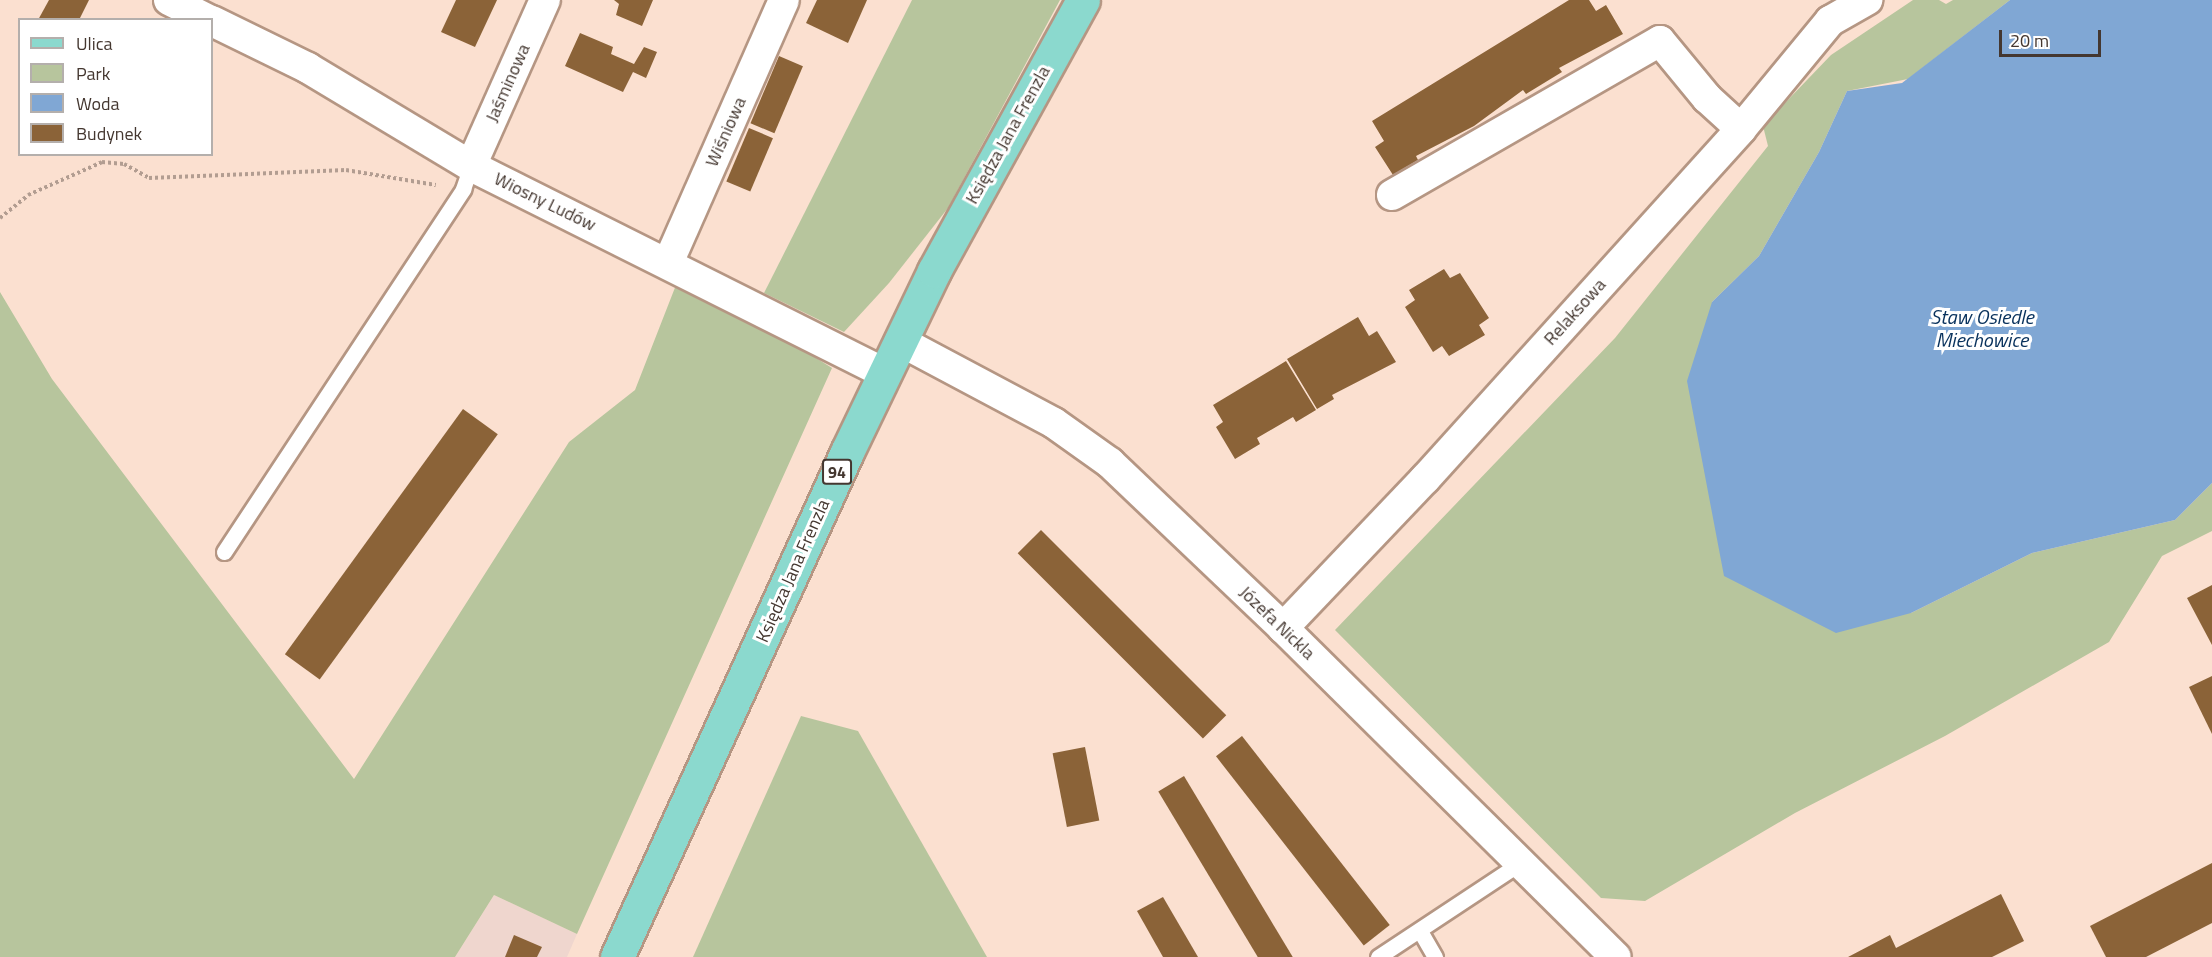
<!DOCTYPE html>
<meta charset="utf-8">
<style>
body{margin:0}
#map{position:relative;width:2212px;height:957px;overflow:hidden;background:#fbe0d0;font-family:"Titillium Web",sans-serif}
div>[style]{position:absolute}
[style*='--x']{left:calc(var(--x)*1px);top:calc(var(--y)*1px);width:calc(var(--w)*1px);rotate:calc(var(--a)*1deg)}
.industrial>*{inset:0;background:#efd6ce}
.green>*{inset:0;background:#b7c59d}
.water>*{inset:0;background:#80a7d4}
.building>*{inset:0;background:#8b6338;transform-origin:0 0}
.path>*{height:4px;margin-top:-2px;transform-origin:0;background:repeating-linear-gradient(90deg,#b29d91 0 3px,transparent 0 6px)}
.roads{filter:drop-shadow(2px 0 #b59683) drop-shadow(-2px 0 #b59683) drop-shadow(0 2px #b59683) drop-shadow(0 -2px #b59683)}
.service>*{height:15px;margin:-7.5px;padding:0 7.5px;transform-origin:7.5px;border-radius:7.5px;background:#fff}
.minor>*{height:30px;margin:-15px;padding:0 15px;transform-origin:15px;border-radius:15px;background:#fff}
.primary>*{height:33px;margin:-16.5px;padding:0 16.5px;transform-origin:16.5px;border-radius:16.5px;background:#8bd9ce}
span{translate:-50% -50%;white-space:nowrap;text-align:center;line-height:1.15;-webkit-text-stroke:6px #fff;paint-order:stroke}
.shield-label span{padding:2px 4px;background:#fff;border:2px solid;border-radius:4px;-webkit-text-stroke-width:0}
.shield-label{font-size:16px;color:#443730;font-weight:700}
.street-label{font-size:18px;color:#443730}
.water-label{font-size:20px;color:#08315c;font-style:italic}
.legend{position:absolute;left:18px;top:18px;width:195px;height:138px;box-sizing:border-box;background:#fff;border:2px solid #b4afac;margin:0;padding:8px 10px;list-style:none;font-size:18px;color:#443730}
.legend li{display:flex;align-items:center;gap:12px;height:30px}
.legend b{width:30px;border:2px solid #b4afac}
.scale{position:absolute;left:1999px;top:30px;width:102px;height:27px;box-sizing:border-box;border:3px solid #443730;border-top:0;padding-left:8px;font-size:18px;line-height:21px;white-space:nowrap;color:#443730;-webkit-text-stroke:4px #fff;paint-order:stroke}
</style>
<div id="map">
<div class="industrial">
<div style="clip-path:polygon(494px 895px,577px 934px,567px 957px,455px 957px)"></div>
</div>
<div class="green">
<div style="clip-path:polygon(912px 0,1060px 0,948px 208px,889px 283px,844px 332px,764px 293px)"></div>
<div style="clip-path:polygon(1913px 0,1939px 0,1946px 4px,1953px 0,2010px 0,1908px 79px,1847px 91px,1819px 152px,1759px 256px,1712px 302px,1911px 613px,2032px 553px,2175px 520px,2212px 483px,2212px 531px,2162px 556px,2109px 642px,1945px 736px,1795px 813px,1645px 901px,1601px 898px,1335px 630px,1615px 338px,1768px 146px,1763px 126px,1831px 55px)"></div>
<div style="clip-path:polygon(676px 285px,789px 341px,832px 368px,577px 934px,494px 895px,455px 957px,0 957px,0 292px,52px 379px,354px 779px,569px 442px,635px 390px)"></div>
<div style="clip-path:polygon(801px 716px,858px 731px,987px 957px,693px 957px)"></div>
</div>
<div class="water">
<div style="clip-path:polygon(2010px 0,2212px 0,2212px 483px,2175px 520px,2032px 553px,1911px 613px,1836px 633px,1724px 576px,1687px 381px,1712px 302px,1759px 256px,1819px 152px,1847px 91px,1902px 83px)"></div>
</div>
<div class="building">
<div style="clip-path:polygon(49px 0,89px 0,79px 20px,38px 20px)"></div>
<div style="clip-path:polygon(456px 0,497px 0,475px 47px,441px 32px)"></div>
<div style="clip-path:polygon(614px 0,653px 0,642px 26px,616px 15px,619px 4px)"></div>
<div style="clip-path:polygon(817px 0,867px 0,848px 43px,806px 23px)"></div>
<div style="clip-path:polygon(1569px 0,1589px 0,1596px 11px,1606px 5px,1623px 34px,1559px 68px,1562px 72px,1526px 94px,1523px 90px,1474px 126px,1416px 156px,1418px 160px,1393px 175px,1375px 147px,1384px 141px,1372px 121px)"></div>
<div style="clip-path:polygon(580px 33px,613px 47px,611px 54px,634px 64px,644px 47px,657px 52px,646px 78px,633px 72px,623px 92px,565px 66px)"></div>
<div style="left:779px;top:56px;width:26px;height:73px;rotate:23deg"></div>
<div style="left:749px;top:128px;width:26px;height:58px;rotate:23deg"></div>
<div style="clip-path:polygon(1444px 269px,1450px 278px,1460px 273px,1489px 318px,1479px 325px,1485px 335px,1449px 356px,1442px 346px,1433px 352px,1405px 307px,1415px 300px,1409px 290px)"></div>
<div style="clip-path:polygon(1358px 317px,1369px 336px,1377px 331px,1396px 362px,1332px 395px,1334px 399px,1317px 409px,1287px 359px)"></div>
<div style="clip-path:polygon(1286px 361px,1316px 410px,1296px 422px,1293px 417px,1257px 438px,1260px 444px,1235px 459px,1216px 427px,1223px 422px,1213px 405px)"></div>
<div style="left:463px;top:409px;width:43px;height:303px;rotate:36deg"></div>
<div style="left:1041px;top:530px;width:262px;height:33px;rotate:45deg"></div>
<div style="clip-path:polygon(2212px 585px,2212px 645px,2187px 598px)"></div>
<div style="clip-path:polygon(2212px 676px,2212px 734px,2189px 687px)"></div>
<div style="left:1242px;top:736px;width:240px;height:33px;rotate:52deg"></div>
<div style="left:1085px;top:747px;width:75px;height:33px;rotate:79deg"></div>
<div style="left:1184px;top:776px;width:212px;height:30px;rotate:59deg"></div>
<div style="clip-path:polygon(2212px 863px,2212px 923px,2146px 957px,2106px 957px,2090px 926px)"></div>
<div style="clip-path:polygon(2001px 894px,2024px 941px,1992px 957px,1848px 957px,1890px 935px,1896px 948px)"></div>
<div style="clip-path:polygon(1163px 897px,1198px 957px,1163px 957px,1137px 911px)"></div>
<div style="clip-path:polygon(514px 935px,542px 947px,537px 957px,505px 957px)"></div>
</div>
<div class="path">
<div style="--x:0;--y:218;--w:36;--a:-39"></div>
<div style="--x:28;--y:195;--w:81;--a:-24"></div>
<div style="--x:102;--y:162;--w:22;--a:5"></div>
<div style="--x:124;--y:164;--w:29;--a:29"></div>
<div style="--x:149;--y:178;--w:197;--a:-2.3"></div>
<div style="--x:346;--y:170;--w:91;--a:9.5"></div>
</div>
<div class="roads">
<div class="service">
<div style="--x:224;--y:552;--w:435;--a:-56.6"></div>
<div style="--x:463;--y:189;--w:24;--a:-71"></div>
<div style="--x:1420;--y:931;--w:30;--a:60"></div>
<div style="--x:1378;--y:957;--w:170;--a:-33.5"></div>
</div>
<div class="minor">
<div style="--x:169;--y:0;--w:45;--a:26.6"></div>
<div style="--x:212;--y:21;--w:107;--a:26.1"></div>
<div style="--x:308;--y:68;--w:190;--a:31"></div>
<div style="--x:471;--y:166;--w:462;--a:26.6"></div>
<div style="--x:471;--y:166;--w:182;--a:-66"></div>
<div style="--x:1392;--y:195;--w:309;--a:-29.9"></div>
<div style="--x:1660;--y:41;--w:74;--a:50.5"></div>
<div style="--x:1707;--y:98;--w:46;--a:42.4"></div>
<div style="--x:668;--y:263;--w:287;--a:-66.2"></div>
<div style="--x:900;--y:341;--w:174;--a:28"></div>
<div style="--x:1054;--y:423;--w:69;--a:35.5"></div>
<div style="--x:1110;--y:463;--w:239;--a:43.6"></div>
<div style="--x:1283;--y:628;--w:468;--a:44.7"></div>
<div style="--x:1283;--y:628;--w:206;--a:-46.4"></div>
<div style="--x:1425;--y:479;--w:472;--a:-47.9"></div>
<div style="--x:1741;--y:129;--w:140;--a:-50.5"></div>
<div style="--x:1830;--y:21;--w:43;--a:-29.6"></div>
</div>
<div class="primary">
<div style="--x:617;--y:957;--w:555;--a:-65.51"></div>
<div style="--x:847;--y:452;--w:201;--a:-64.3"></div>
<div style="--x:934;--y:271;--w:309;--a:-61.2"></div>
</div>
</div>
<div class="shield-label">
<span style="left:837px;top:472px">94</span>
</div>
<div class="street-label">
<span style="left:508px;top:83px;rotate:-66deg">Jaśminowa</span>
<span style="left:726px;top:132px;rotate:-66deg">Wiśniowa</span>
<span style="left:1008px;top:135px;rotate:-61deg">Księdza Jana Frenzla</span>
<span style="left:545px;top:202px;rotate:26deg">Wiosny Ludów</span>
<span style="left:1575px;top:312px;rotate:-48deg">Relaksowa</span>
<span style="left:793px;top:571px;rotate:-66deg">Księdza Jana Frenzla</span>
<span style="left:1277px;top:623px;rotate:44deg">Józefa Nickla</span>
</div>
<div class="water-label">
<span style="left:1982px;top:328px">Staw Osiedle<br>Miechowice</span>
</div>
<ul class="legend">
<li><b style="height:8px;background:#8bd9ce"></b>Ulica</li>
<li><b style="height:16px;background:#b7c59d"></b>Park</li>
<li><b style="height:16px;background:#80a7d4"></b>Woda</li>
<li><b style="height:16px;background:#8b6338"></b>Budynek</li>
</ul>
<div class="scale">20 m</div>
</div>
